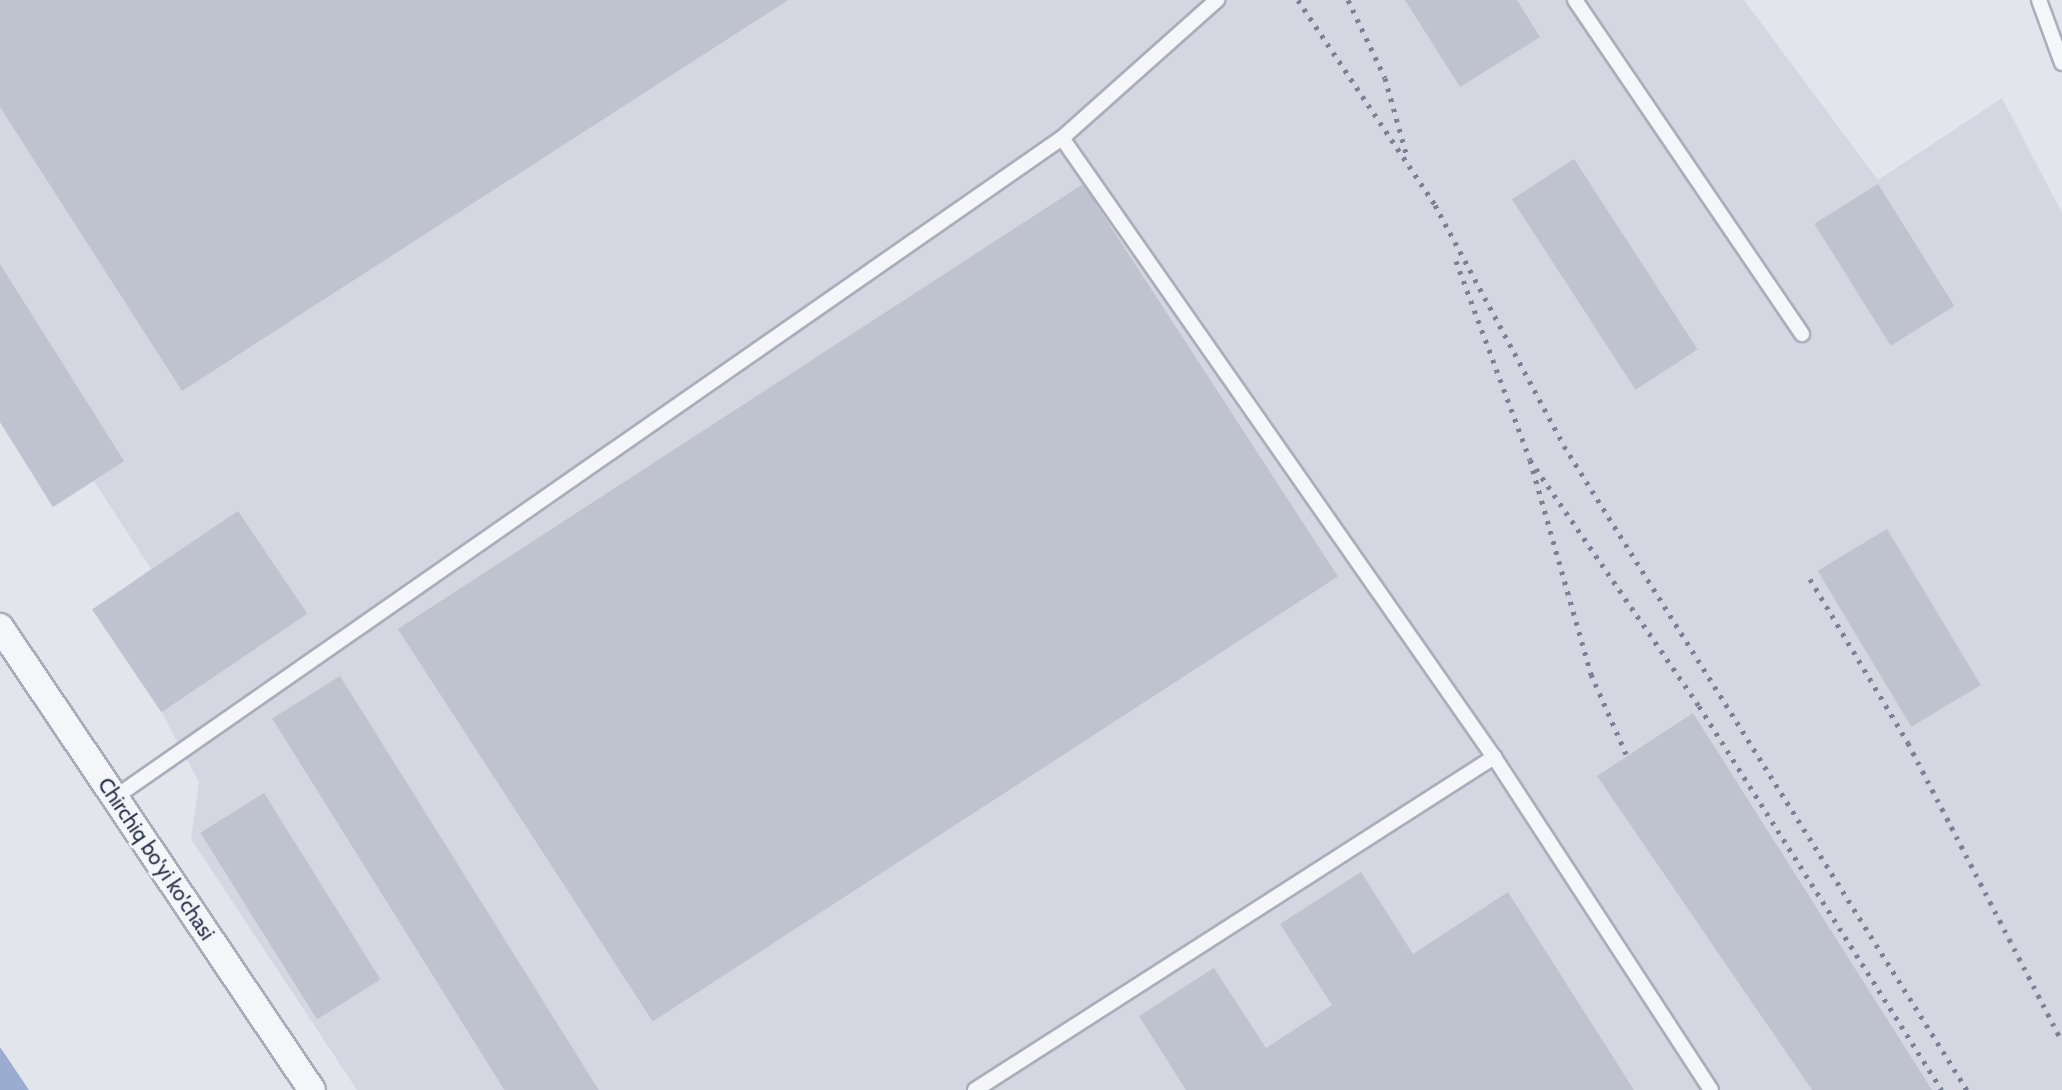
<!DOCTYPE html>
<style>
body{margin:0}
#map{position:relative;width:2062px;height:1090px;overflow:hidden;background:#e2e5ec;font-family:Cabin,sans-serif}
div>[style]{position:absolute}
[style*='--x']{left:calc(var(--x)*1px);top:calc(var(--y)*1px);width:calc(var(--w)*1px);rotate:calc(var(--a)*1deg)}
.built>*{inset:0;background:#d4d7e1}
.water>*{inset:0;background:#9aaccf}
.building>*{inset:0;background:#bfc2cf;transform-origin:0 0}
.roads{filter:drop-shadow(2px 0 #aaaeba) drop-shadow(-2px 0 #aaaeba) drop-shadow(0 2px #aaaeba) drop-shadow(0 -2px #aaaeba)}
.service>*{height:14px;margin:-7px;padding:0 7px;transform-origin:7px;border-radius:7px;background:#f5f6f9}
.minor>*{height:26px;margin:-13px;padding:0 13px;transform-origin:13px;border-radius:13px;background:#f5f6f9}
.rail>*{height:5px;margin-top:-2.5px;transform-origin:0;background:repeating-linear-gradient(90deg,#7a8197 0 3.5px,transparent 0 10.5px)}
span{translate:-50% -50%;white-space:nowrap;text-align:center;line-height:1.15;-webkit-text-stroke:5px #f2f4f9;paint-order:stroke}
.street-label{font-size:21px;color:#282f46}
</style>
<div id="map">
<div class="built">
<div style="clip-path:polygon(0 0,1744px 0,1878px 180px,2002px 98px,2062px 213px,2062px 1090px,357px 1090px,191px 839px,199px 782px,162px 713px,93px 610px,151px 569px,94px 481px,53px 507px,0 422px)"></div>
</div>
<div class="water">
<div style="clip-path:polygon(0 1047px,29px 1090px,0 1090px)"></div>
</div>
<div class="building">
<div style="clip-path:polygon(0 0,788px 0,182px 391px,0 107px)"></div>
<div style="clip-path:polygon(1405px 0,1517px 0,1540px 37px,1460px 87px)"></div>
<div style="left:1574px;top:159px;width:227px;height:74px;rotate:57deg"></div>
<div style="left:1083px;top:184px;width:468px;height:817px;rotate:57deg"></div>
<div style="left:1878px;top:184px;width:144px;height:75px;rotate:58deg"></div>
<div style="clip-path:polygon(0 264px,124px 461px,53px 507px,0 422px)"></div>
<div style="left:238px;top:511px;width:124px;height:176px;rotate:56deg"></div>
<div style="left:1887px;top:529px;width:182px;height:81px;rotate:59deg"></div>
<div style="left:340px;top:676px;width:489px;height:80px;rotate:58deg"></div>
<div style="clip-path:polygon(1693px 713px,1932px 1090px,1812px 1090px,1597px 776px)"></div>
<div style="left:264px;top:793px;width:220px;height:75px;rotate:58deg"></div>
<div style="clip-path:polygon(1361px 872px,1413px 954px,1508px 892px,1634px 1090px,1186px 1090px,1139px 1016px,1214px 968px,1266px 1048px,1332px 1005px,1280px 924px)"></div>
</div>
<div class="roads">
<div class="service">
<div style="--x:1575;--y:0;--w:404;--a:55.8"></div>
<div style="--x:2039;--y:0;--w:67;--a:69.9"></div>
<div style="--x:1062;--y:138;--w:755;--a:55.09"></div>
<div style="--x:1494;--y:757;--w:397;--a:56.9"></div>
<div style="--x:114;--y:798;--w:1155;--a:-34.85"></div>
<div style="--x:1062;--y:138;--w:208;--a:-41.7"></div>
<div style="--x:975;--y:1090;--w:617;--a:-32.68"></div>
</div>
<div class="minor">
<div style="--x:0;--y:627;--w:558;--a:56.03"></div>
</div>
</div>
<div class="rail">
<div style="--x:1298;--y:0;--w:247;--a:56.2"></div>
<div style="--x:1435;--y:205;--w:273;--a:61.8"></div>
<div style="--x:1564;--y:446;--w:760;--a:57.96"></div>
<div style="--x:1348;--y:0;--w:86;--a:64.6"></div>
<div style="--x:1385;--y:78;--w:78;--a:74.4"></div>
<div style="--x:1456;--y:261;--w:212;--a:69.6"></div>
<div style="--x:1530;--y:460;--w:223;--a:74.1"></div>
<div style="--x:1591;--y:674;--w:90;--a:66.3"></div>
<div style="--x:1530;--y:460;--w:298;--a:55.5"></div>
<div style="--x:1699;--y:706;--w:454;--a:57.7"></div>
<div style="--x:1810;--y:579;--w:191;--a:59.1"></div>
<div style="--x:1908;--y:743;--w:336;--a:62.7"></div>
</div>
<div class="street-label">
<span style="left:156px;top:859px;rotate:56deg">Chirchiq bo'yi ko'chasi</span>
</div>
</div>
